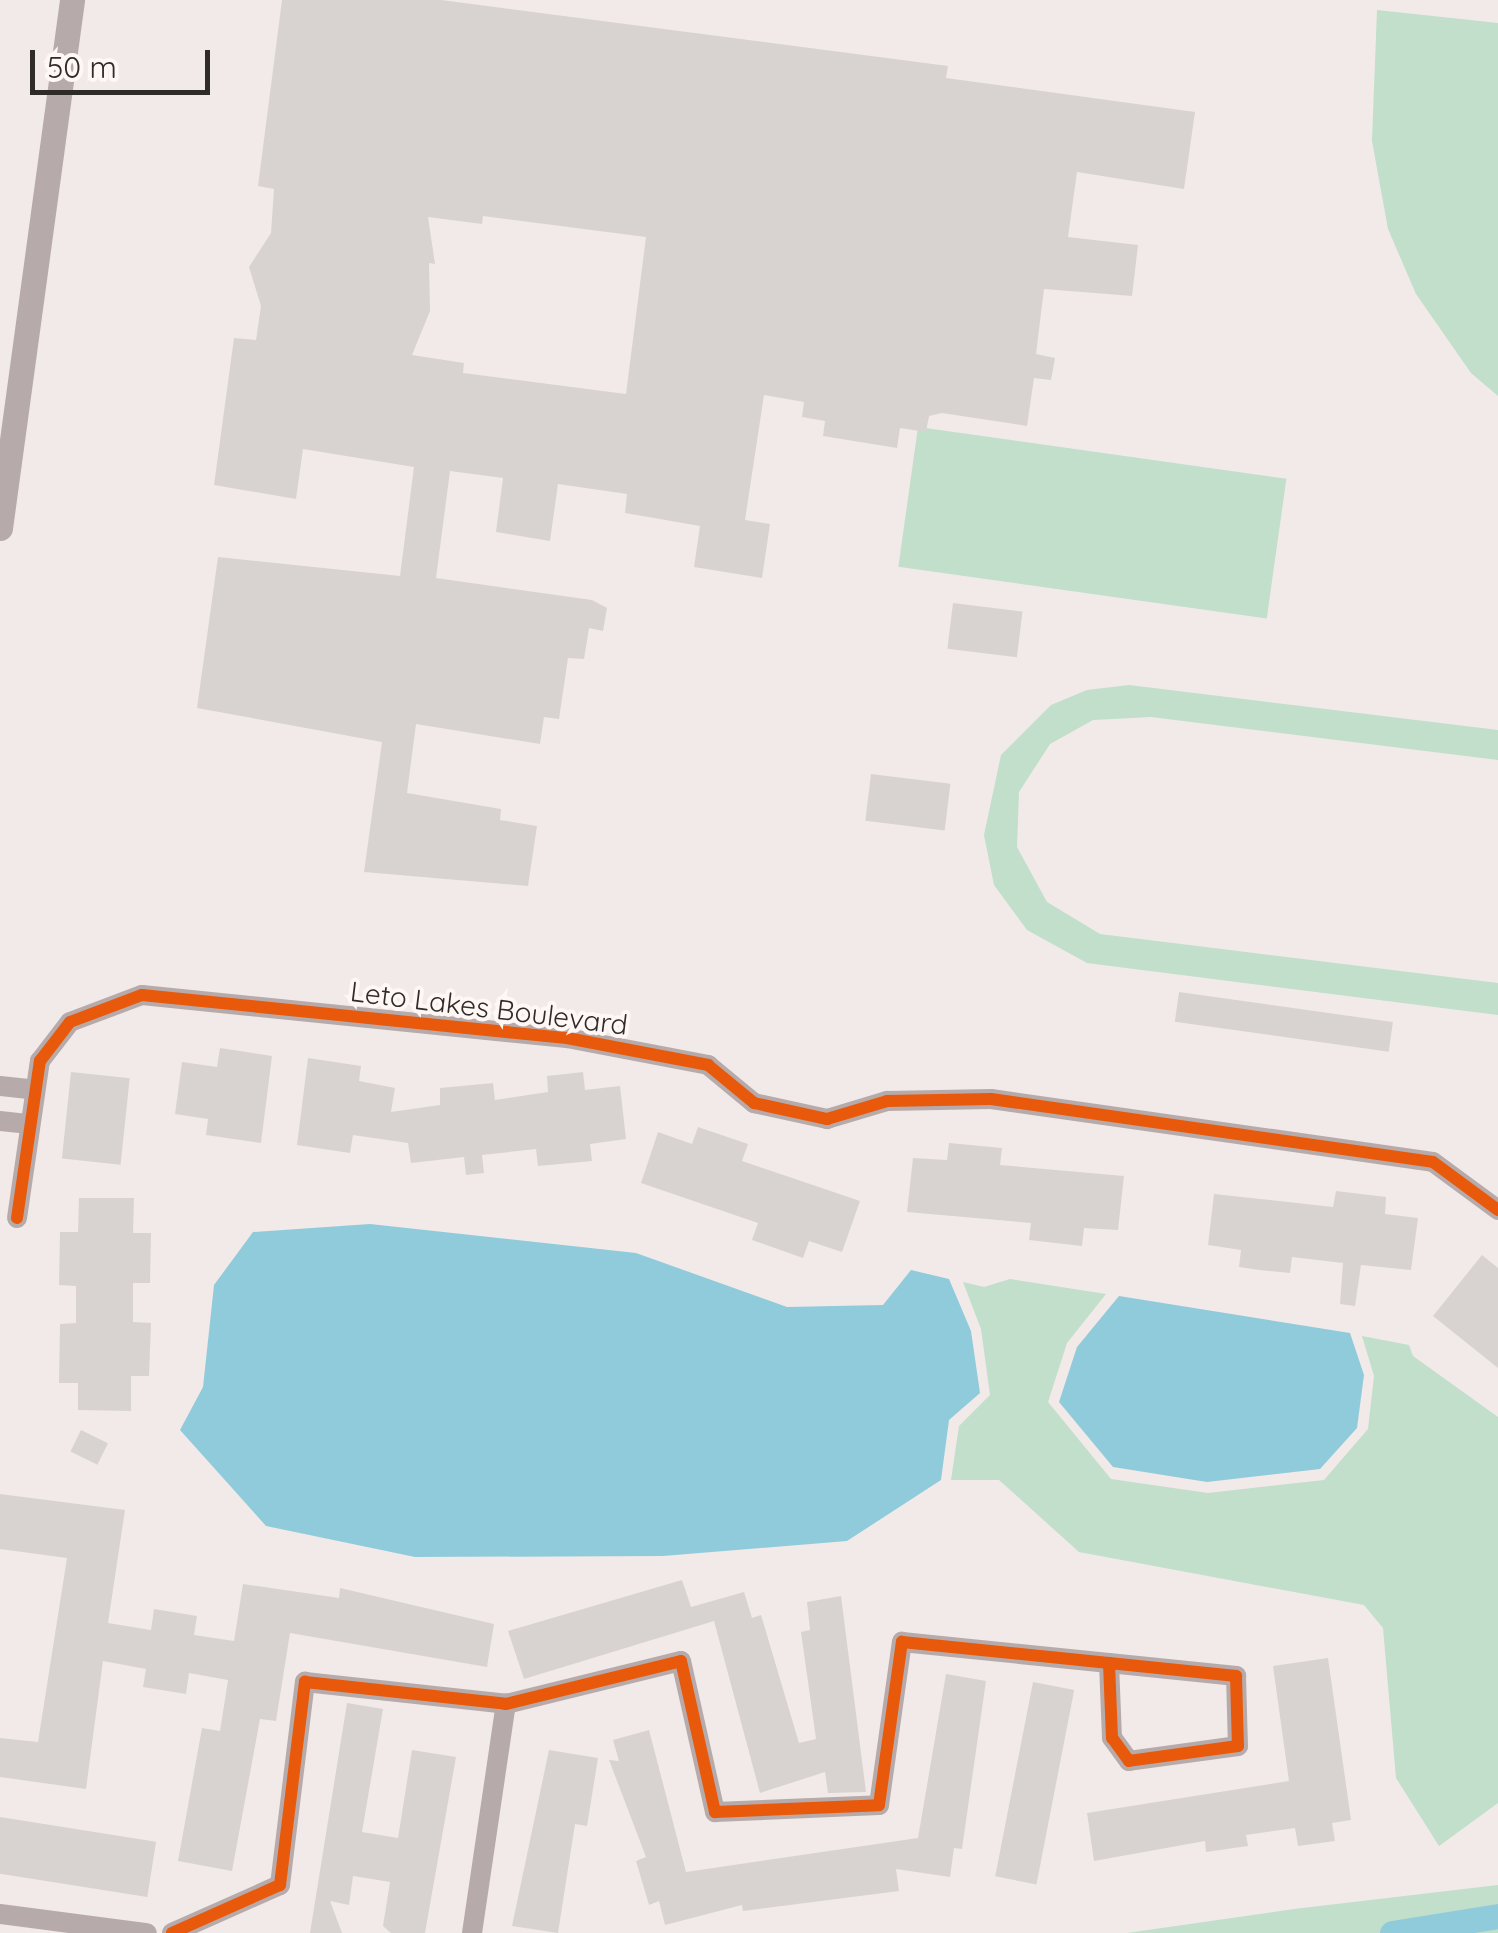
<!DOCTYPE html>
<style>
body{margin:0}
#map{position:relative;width:1498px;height:1933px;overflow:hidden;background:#f1eae8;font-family:Quicksand,sans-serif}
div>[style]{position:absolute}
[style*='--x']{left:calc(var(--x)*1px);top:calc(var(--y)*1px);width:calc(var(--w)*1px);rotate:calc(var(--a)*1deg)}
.green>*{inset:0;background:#c1dfca;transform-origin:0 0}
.water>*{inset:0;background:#90cbdb}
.canal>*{height:25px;margin:-12.5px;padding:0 12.5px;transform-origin:12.5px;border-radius:12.5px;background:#90cbdb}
.building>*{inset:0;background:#d8d3d1;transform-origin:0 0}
.minor>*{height:20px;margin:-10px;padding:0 10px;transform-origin:10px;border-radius:10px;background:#b6abaa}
.tertiary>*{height:25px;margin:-12.5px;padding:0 12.5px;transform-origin:12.5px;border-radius:12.5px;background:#b6abaa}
.cycleway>*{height:12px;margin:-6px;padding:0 6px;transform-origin:6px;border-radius:6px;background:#e8590c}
span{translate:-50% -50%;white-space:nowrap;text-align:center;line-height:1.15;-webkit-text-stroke:8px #fef7f4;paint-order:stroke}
.street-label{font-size:28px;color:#2f2b29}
.scale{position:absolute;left:30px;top:50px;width:180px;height:45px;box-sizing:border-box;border:5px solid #2f2b29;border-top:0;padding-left:12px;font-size:30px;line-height:35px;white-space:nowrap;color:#2f2b29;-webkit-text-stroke:8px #fef7f4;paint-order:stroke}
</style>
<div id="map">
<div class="green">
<div style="clip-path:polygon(1377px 10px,1498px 23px,1498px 396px,1471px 373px,1416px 294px,1388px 229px,1372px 141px)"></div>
<div style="left:918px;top:427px;width:372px;height:141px;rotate:8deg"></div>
<div style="clip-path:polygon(1129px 685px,1498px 730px,1498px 760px,1151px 717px,1093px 720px,1050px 744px,1019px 792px,1017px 847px,1047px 902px,1100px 934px,1498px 983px,1498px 1015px,1087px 963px,1027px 930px,994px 885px,984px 835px,1001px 755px,1051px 705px,1087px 690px)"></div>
<div style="clip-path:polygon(1010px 1279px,1106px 1294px,1067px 1343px,1048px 1402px,1111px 1479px,1208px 1493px,1324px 1480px,1368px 1429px,1374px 1376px,1362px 1336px,1409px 1345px,1413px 1356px,1498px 1417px,1498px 1803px,1439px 1846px,1396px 1778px,1383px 1628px,1364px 1605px,1079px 1552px,999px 1480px,951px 1480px,959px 1426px,990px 1395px,981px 1329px,963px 1282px,984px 1287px)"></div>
<div style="clip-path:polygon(1498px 1885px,1498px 1933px,1127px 1933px,1294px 1909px)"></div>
</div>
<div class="water">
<div style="clip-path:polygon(370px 1224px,636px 1253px,787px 1307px,883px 1305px,911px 1270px,949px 1279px,971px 1331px,980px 1393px,949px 1420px,941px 1480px,847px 1541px,663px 1556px,415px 1557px,266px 1526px,180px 1430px,203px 1387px,214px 1285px,253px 1232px)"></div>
<div style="clip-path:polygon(1119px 1296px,1350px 1333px,1364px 1375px,1357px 1428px,1320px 1469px,1207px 1482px,1113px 1467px,1059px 1402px,1077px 1347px)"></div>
</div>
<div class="canal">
<div style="--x:1392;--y:1933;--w:107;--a:-9.1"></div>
</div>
<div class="building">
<div style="clip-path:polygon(evenodd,282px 0,441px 0,948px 66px,946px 78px,1195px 112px,1184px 189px,1077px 172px,1068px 237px,1138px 245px,1132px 296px,1044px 289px,1036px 354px,1055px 358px,1051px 380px,1034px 378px,1027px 426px,942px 413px,929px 416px,926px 432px,900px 428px,897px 448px,823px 436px,825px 421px,802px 417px,804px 402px,764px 395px,745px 520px,770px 524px,762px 578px,694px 567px,700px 526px,625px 513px,627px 494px,558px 484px,550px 541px,496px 532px,503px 478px,450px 471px,436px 578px,592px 600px,607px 608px,603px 631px,589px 628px,584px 659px,568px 658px,559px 719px,544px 717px,540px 744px,416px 724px,407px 793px,501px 809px,500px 820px,537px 826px,528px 886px,364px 872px,382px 742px,197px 708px,218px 557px,400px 576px,414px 467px,303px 449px,296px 499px,214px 485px,234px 338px,256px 340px,261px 306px,249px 267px,271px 233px,274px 189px,258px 186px,282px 0,483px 216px,646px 237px,626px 394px,463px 373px,464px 363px,412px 355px,430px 311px,429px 263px,435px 264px,428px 217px,482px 224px,483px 216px)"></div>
<div style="left:953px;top:603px;width:70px;height:46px;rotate:7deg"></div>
<div style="left:871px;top:774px;width:80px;height:47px;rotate:7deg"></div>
<div style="left:1179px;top:992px;width:216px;height:30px;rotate:8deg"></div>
<div style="clip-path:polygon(220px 1048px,272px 1056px,261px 1143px,206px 1135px,208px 1119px,175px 1114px,182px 1062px,217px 1067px)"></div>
<div style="clip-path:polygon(308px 1058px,361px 1066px,359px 1081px,395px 1088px,391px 1112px,440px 1105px,440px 1088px,493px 1083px,495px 1100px,548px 1092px,547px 1076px,583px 1072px,585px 1090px,620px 1086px,626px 1139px,590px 1144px,592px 1161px,538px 1166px,536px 1149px,482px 1155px,484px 1173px,466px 1175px,464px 1157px,411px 1163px,408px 1143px,353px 1135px,350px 1153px,297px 1145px)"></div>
<div style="left:71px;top:1072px;width:59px;height:87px;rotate:6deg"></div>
<div style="clip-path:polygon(698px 1127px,748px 1144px,742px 1161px,860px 1201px,842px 1252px,809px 1241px,803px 1258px,752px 1240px,758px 1223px,641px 1183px,658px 1132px,692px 1144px)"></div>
<div style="clip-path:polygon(949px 1143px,1002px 1148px,1000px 1165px,1124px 1176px,1118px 1230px,1084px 1228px,1082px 1246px,1029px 1240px,1031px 1223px,907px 1212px,913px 1158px,947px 1160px)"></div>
<div style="clip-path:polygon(1336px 1191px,1386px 1197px,1385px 1214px,1418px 1218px,1411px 1270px,1361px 1265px,1355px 1306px,1340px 1304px,1343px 1263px,1292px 1257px,1290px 1273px,1259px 1270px,1239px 1267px,1241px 1250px,1208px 1245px,1214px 1194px,1333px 1207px)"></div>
<div style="clip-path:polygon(79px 1198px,134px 1198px,133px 1233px,151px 1233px,150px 1283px,133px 1283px,133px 1322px,151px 1323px,149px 1376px,131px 1376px,131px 1411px,78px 1410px,78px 1383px,59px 1383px,60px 1324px,76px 1323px,76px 1286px,59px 1285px,60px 1232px,78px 1232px)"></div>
<div style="clip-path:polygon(1482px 1255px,1498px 1268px,1498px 1368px,1433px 1316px)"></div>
<div style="left:81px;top:1430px;width:30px;height:24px;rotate:26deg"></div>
<div style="clip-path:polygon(0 1494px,125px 1510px,108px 1623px,151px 1630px,154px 1609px,197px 1616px,194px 1635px,234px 1641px,243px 1584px,339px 1598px,340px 1588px,494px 1624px,487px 1667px,290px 1633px,276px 1721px,260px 1719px,232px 1871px,178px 1861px,202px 1728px,220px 1731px,228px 1680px,189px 1673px,186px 1694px,143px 1687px,146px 1669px,103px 1661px,86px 1789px,0 1777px,0 1738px,38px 1742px,67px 1558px,0 1549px)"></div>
<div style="clip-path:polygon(682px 1580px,691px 1607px,744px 1592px,752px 1618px,761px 1615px,799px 1743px,816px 1739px,801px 1632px,810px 1630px,807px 1602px,841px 1596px,866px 1792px,828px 1793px,825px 1772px,760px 1793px,714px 1621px,524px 1679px,508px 1631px)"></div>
<div style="clip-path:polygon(1328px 1658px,1351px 1820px,1332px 1823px,1335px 1841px,1298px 1846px,1295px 1828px,1246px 1835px,1248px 1846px,1206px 1852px,1205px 1841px,1094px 1861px,1087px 1813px,1289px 1781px,1273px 1666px)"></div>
<div style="clip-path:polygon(946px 1674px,986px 1681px,962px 1849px,954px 1848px,950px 1877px,896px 1869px,899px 1891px,743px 1911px,742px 1905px,665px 1925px,659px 1901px,649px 1905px,636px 1861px,646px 1857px,609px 1760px,619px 1761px,613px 1740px,649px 1730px,686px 1872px,918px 1838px)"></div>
<div style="left:1033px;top:1682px;width:42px;height:198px;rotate:11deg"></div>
<div style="clip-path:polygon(347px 1703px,383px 1709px,362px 1832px,398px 1838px,412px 1750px,456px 1757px,425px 1933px,391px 1933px,383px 1926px,390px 1882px,353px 1876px,349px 1905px,330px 1901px,342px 1933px,310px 1933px)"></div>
<div style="clip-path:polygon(549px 1750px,598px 1758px,587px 1826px,575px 1824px,558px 1933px,512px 1926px)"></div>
<div style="left:0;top:1817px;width:158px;height:56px;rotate:9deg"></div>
</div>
<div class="minor">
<div style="--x:0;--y:1086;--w:31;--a:6"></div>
<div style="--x:0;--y:1121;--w:27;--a:6"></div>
<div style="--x:17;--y:1218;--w:159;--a:-81.7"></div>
<div style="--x:40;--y:1061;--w:49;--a:-52.4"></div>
<div style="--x:70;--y:1022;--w:77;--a:-20.6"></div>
<div style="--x:142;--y:995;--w:427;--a:5.8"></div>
<div style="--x:567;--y:1038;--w:144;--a:10.8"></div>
<div style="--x:708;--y:1065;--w:60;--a:39.6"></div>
<div style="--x:754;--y:1103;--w:75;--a:12.4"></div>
<div style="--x:827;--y:1119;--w:63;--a:-16.7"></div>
<div style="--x:887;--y:1101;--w:104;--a:-1.1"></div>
<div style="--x:991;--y:1099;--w:446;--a:8.1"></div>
<div style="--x:1433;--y:1162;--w:81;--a:36.4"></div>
<div style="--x:0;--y:1914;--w:148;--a:7.4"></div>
<div style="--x:172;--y:1933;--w:118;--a:-24"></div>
<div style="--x:280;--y:1885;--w:205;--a:-83"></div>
<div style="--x:305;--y:1682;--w:202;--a:6.2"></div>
<div style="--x:506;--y:1704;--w:180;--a:-13.8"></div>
<div style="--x:681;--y:1661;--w:155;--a:77.3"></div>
<div style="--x:715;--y:1812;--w:164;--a:-2.4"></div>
<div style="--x:879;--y:1805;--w:165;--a:-82"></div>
<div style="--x:902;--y:1642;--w:208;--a:5.8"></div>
<div style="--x:1109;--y:1663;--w:128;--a:5.8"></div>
<div style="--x:1236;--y:1676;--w:70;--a:88.4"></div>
<div style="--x:1238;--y:1746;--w:110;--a:172.2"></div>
<div style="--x:1129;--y:1761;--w:29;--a:-126"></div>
<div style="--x:1112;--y:1738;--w:75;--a:-92.3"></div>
<div style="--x:472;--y:1933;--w:232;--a:-81.6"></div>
</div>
<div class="tertiary">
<div style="--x:0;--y:528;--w:533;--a:-82.23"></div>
</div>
<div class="cycleway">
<div style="--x:17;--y:1218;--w:159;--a:-81.7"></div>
<div style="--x:40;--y:1061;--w:49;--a:-52.4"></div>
<div style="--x:70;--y:1022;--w:77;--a:-20.6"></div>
<div style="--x:142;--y:995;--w:427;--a:5.8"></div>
<div style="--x:567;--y:1038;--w:144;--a:10.8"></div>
<div style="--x:708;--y:1065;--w:60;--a:39.6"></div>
<div style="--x:754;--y:1103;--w:75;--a:12.4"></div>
<div style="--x:827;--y:1119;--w:63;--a:-16.7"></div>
<div style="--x:887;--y:1101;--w:104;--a:-1.1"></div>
<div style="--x:991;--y:1099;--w:446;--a:8.1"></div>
<div style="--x:1433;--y:1162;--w:81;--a:36.4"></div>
<div style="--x:172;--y:1933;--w:118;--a:-24"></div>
<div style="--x:280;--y:1885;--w:205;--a:-83"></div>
<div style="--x:305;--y:1682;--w:202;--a:6.2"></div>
<div style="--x:506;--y:1704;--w:180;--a:-13.8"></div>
<div style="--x:681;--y:1661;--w:155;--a:77.3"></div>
<div style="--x:715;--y:1812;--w:164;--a:-2.4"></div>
<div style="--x:879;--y:1805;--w:165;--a:-82"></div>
<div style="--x:902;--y:1642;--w:208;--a:5.8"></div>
<div style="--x:1109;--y:1663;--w:128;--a:5.8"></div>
<div style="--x:1236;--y:1676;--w:70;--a:88.4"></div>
<div style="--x:1238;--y:1746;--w:110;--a:172.2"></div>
<div style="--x:1129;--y:1761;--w:29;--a:-126"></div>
<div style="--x:1112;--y:1738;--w:75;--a:-92.3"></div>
</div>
<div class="street-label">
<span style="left:489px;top:1008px;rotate:7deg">Leto Lakes Boulevard</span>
</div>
<div class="scale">50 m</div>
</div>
